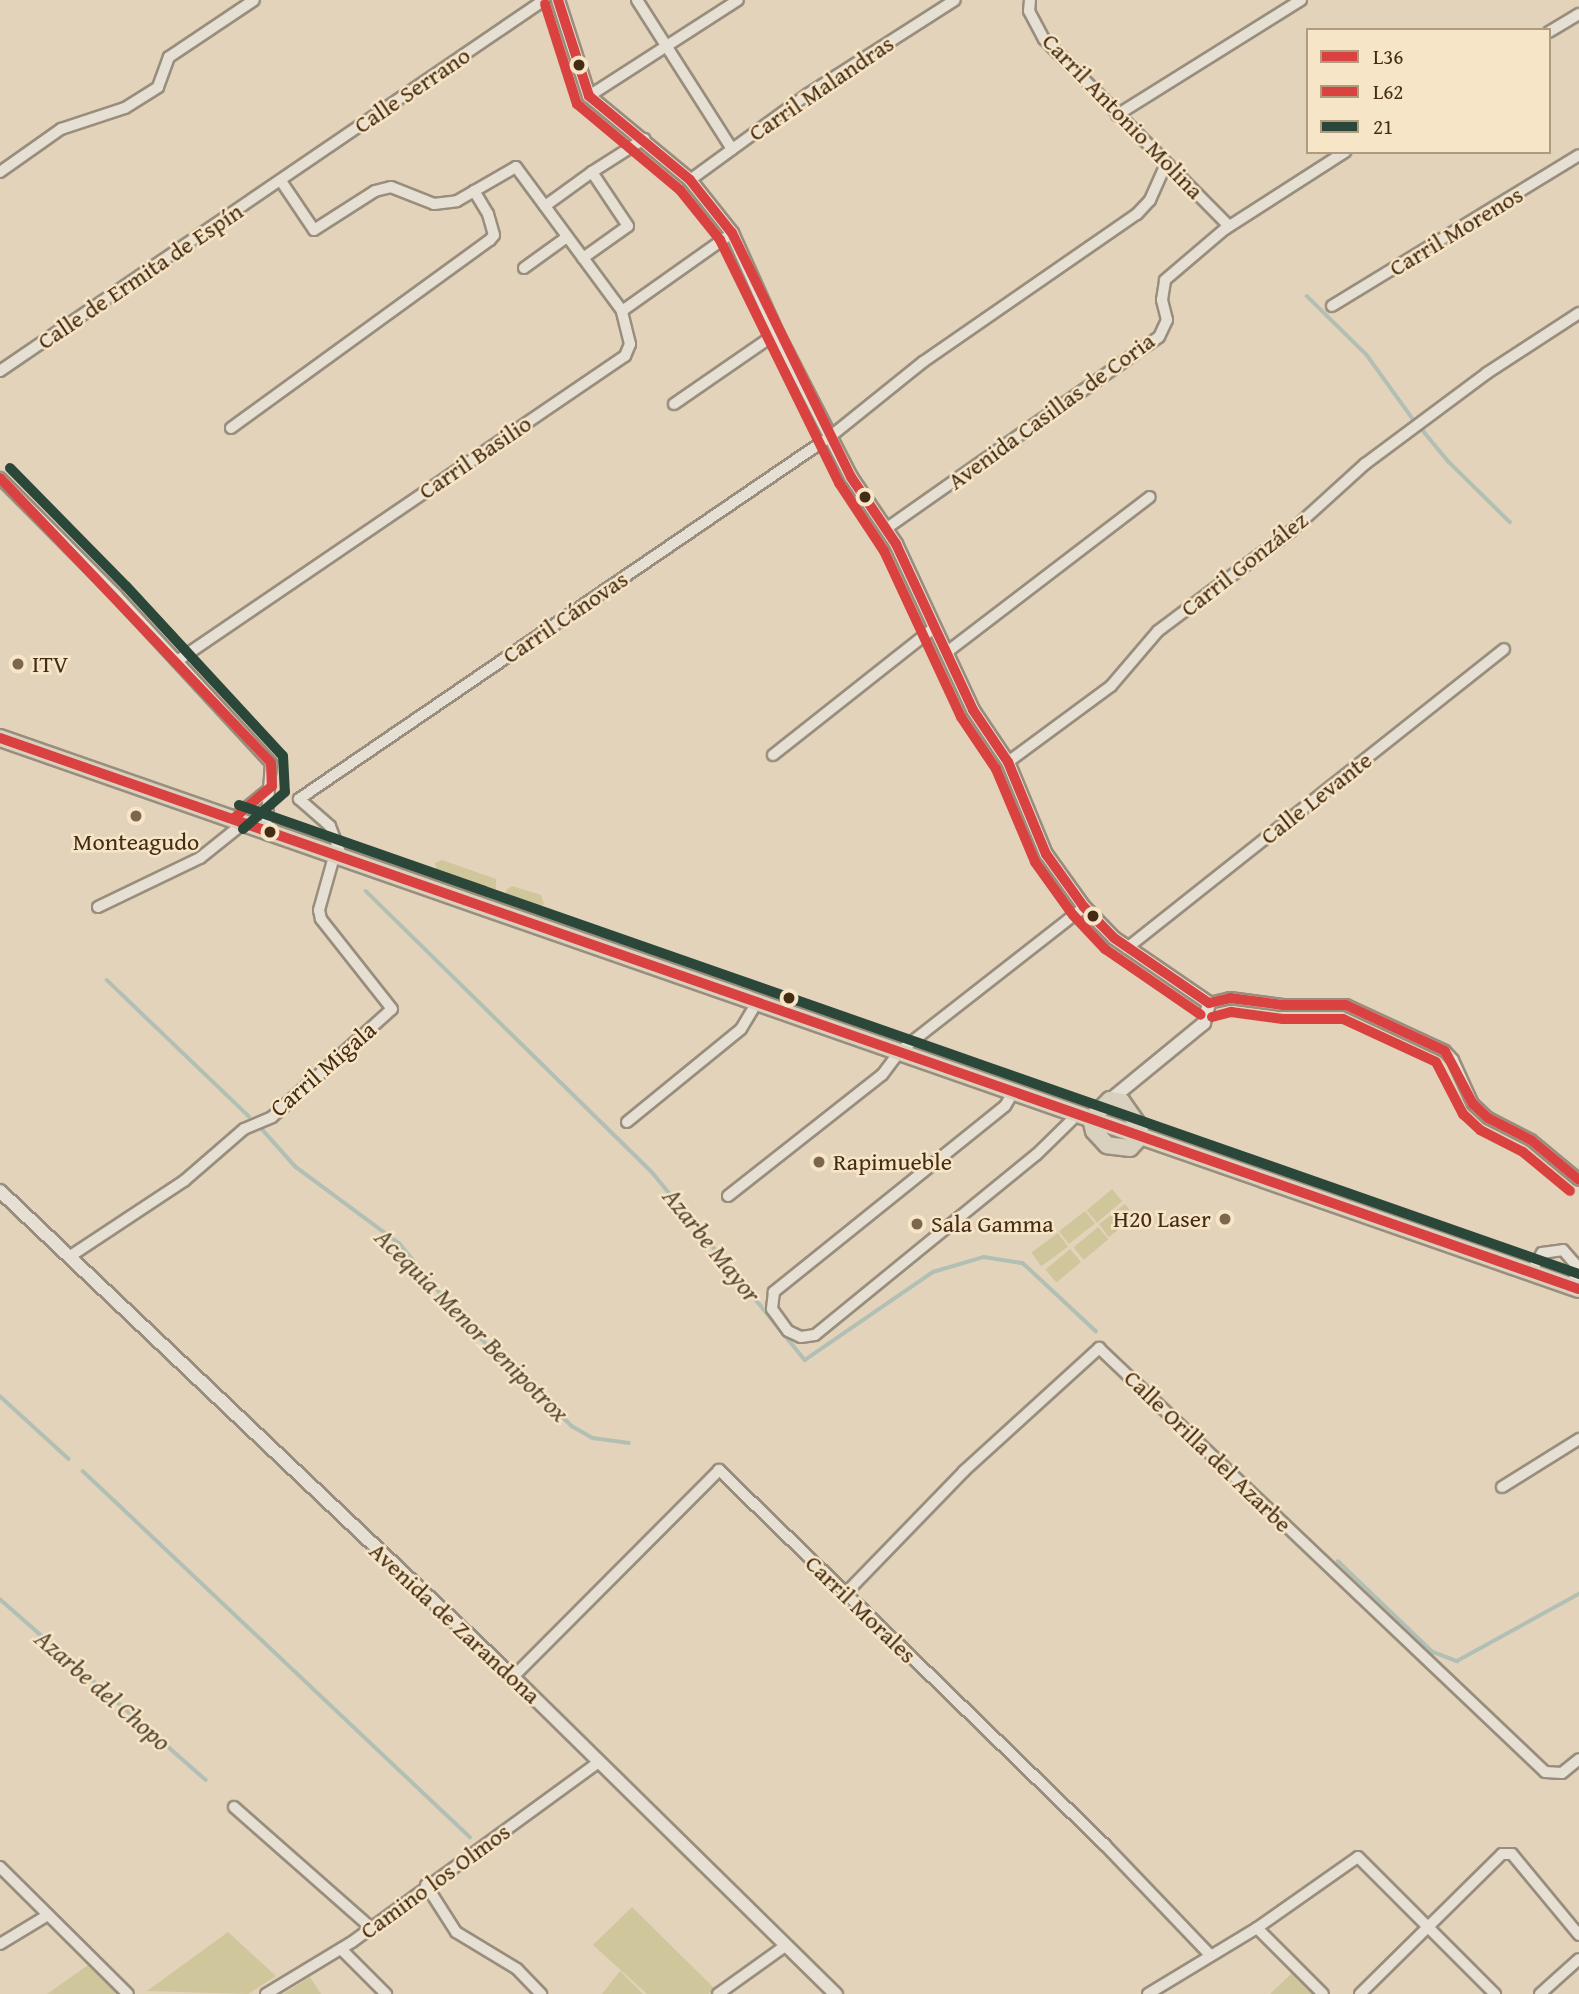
<!DOCTYPE html>
<meta charset="utf-8">
<style>
body{margin:0}
#map{position:relative;width:1579px;height:1994px;overflow:hidden;background:#e2d3ba;font-family:"Gentium Book Plus",serif}
div>[style]{position:absolute}
[style*='--x']{left:calc(var(--x)*1px);top:calc(var(--y)*1px);width:calc(var(--w)*1px);rotate:calc(var(--a)*1deg)}
.green>*{inset:0;background:#d0c69c;transform-origin:0 0}
.stream>*{height:3.5px;margin:-1.75px;padding:0 1.75px;transform-origin:1.75px;border-radius:1.75px;background:#b2bfb4}
.roads{filter:drop-shadow(2px 0 #998e7d) drop-shadow(-2px 0 #998e7d) drop-shadow(0 2px #998e7d) drop-shadow(0 -2px #998e7d)}
.minor>*{height:10px;margin:-5px;padding:0 5px;transform-origin:5px;border-radius:5px;background:#e6dfd3}
.tertiary>*{height:12px;margin:-6px;padding:0 6px;transform-origin:6px;border-radius:6px;background:#e6dfd3}
.primary>*{height:16px;margin:-8px;padding:0 8px;transform-origin:8px;border-radius:8px;background:#dad0be}
.bus-1>*{height:10px;margin:-5px;padding:0 5px;transform-origin:5px;border-radius:5px;background:#da4241}
.bus-2>*{height:10px;margin:-5px;padding:0 5px;transform-origin:5px;border-radius:5px;background:#da4240}
.bus-3>*{height:10px;margin:-5px;padding:0 5px;transform-origin:5px;border-radius:5px;background:#2a4739}
.dots>*{width:19px;height:19px;translate:-50% -50%;box-sizing:border-box;border:4px solid #f7e5c7;border-radius:50%}
span{translate:-50% -50%;white-space:nowrap;text-align:center;line-height:1.15;-webkit-text-stroke:5px #f7e5c7;paint-order:stroke}
.street-label{font-size:24px;color:#452c14}
.poi-label{font-size:24px;color:#452c14}
.left{translate:0 -50%;text-align:left}
.right{translate:-100% -50%;text-align:right}
.water-label{font-size:26px;color:#574834;font-style:italic}
.legend{position:absolute;left:1306px;top:28px;width:245px;height:126px;box-sizing:border-box;background:#f7e5c7;border:2px solid #b09b7f;margin:0;padding:9px 12px;list-style:none;font-size:21px;color:#452c14}
.legend li{display:flex;align-items:center;gap:14px;height:35px}
.legend b{width:35px;border:2px solid #b09b7f}
</style>
<div id="map">
<div class="green">
<div style="clip-path:polygon(442px 860px,496px 879px,496px 889px,489px 893px,437px 873px,435px 863px)"></div>
<div style="clip-path:polygon(512px 886px,541px 895px,544px 904px,537px 909px,507px 898px,506px 890px)"></div>
<div style="left:1112px;top:1189px;width:16px;height:33px;rotate:50deg"></div>
<div style="left:1125px;top:1204px;width:16px;height:33px;rotate:52deg"></div>
<div style="left:1085px;top:1211px;width:16px;height:33px;rotate:52deg"></div>
<div style="left:1098px;top:1227px;width:16px;height:32px;rotate:50deg"></div>
<div style="left:1058px;top:1233px;width:17px;height:33px;rotate:54deg"></div>
<div style="left:1070px;top:1249px;width:17px;height:32px;rotate:50deg"></div>
<div style="clip-path:polygon(632px 1907px,715px 1989px,708px 1994px,647px 1994px,593px 1945px)"></div>
<div style="clip-path:polygon(228px 1932px,276px 1976px,248px 1994px,147px 1991px)"></div>
<div style="clip-path:polygon(91px 1963px,121px 1994px,47px 1994px)"></div>
<div style="clip-path:polygon(620px 1971px,643px 1994px,602px 1994px)"></div>
<div style="clip-path:polygon(1293px 1971px,1315px 1994px,1270px 1994px,1293px 1972px)"></div>
<div style="clip-path:polygon(310px 1977px,321px 1994px,283px 1994px)"></div>
</div>
<div class="stream">
<div style="--x:1307;--y:296;--w:84;--a:44.5"></div>
<div style="--x:1367;--y:355;--w:79;--a:54.3"></div>
<div style="--x:1421;--y:428;--w:43;--a:50.7"></div>
<div style="--x:1448;--y:461;--w:87;--a:44.5"></div>
<div style="--x:366;--y:891;--w:402;--a:44.5"></div>
<div style="--x:653;--y:1173;--w:241;--a:50.9"></div>
<div style="--x:805;--y:1360;--w:155;--a:-34.5"></div>
<div style="--x:933;--y:1272;--w:53;--a:-16.4"></div>
<div style="--x:984;--y:1257;--w:39;--a:9"></div>
<div style="--x:1023;--y:1263;--w:100;--a:43"></div>
<div style="--x:107;--y:980;--w:197;--a:43.8"></div>
<div style="--x:262;--y:1129;--w:51;--a:48.2"></div>
<div style="--x:296;--y:1167;--w:129;--a:36.5"></div>
<div style="--x:400;--y:1244;--w:104;--a:50.5"></div>
<div style="--x:466;--y:1324;--w:147;--a:43.9"></div>
<div style="--x:572;--y:1426;--w:24;--a:30"></div>
<div style="--x:593;--y:1438;--w:36;--a:8"></div>
<div style="--x:0;--y:1396;--w:93;--a:42.4"></div>
<div style="--x:83;--y:1471;--w:533;--a:43.4"></div>
<div style="--x:1338;--y:1561;--w:132;--a:43.8"></div>
<div style="--x:1433;--y:1652;--w:26;--a:21"></div>
<div style="--x:1457;--y:1661;--w:139;--a:-28.8"></div>
<div style="--x:0;--y:1599;--w:274;--a:41.3"></div>
</div>
<div class="roads">
<div class="minor">
<div style="--x:637;--y:0;--w:177;--a:57.5"></div>
<div style="--x:1030;--y:0;--w:11;--a:95"></div>
<div style="--x:1029;--y:11;--w:32;--a:62"></div>
<div style="--x:1044;--y:39;--w:263;--a:45.3"></div>
<div style="--x:1549;--y:32;--w:35;--a:-31"></div>
<div style="--x:589;--y:96;--w:177;--a:-32.8"></div>
<div style="--x:1117;--y:115;--w:217;--a:-32"></div>
<div style="--x:0;--y:172;--w:75;--a:-35.2"></div>
<div style="--x:61;--y:129;--w:67;--a:-18.2"></div>
<div style="--x:125;--y:108;--w:39;--a:-32"></div>
<div style="--x:158;--y:87;--w:32;--a:-70"></div>
<div style="--x:169;--y:57;--w:102;--a:-33.8"></div>
<div style="--x:690;--y:180;--w:146;--a:-36.1"></div>
<div style="--x:808;--y:94;--w:174;--a:-32.6"></div>
<div style="--x:281;--y:181;--w:59;--a:56"></div>
<div style="--x:314;--y:230;--w:72;--a:-32.6"></div>
<div style="--x:375;--y:191;--w:16;--a:-14"></div>
<div style="--x:391;--y:187;--w:46;--a:21.6"></div>
<div style="--x:434;--y:204;--w:23;--a:-7"></div>
<div style="--x:457;--y:201;--w:68;--a:-30"></div>
<div style="--x:516;--y:167;--w:179;--a:53.6"></div>
<div style="--x:545;--y:206;--w:58;--a:-35.9"></div>
<div style="--x:583;--y:258;--w:55;--a:-35.4"></div>
<div style="--x:628;--y:226;--w:65;--a:-123.7"></div>
<div style="--x:592;--y:172;--w:62;--a:-32.4"></div>
<div style="--x:524;--y:268;--w:53;--a:-35.8"></div>
<div style="--x:1332;--y:306;--w:289;--a:-31.4"></div>
<div style="--x:0;--y:371;--w:658;--a:-34.29"></div>
<div style="--x:674;--y:404;--w:125;--a:-34.6"></div>
<div style="--x:231;--y:428;--w:320;--a:-36"></div>
<div style="--x:490;--y:240;--w:6;--a:-51"></div>
<div style="--x:494;--y:235;--w:22;--a:-106"></div>
<div style="--x:488;--y:214;--w:27;--a:-121"></div>
<div style="--x:0;--y:478;--w:165;--a:45.2"></div>
<div style="--x:116;--y:595;--w:229;--a:47.3"></div>
<div style="--x:271;--y:763;--w:66;--a:94.3"></div>
<div style="--x:887;--y:528;--w:332;--a:-35.1"></div>
<div style="--x:1159;--y:337;--w:19;--a:-65"></div>
<div style="--x:1167;--y:320;--w:21;--a:-104"></div>
<div style="--x:1162;--y:300;--w:20;--a:-81"></div>
<div style="--x:1165;--y:280;--w:79;--a:-40.4"></div>
<div style="--x:1225;--y:229;--w:143;--a:-32.7"></div>
<div style="--x:947;--y:652;--w:255;--a:-37.4"></div>
<div style="--x:177;--y:661;--w:542;--a:-34.25"></div>
<div style="--x:625;--y:356;--w:13;--a:-67"></div>
<div style="--x:630;--y:344;--w:34;--a:-104"></div>
<div style="--x:622;--y:311;--w:135;--a:-35.3"></div>
<div style="--x:773;--y:755;--w:206;--a:-38.3"></div>
<div style="--x:1008;--y:762;--w:128;--a:-36.4"></div>
<div style="--x:1111;--y:686;--w:72;--a:-49.5"></div>
<div style="--x:1158;--y:631;--w:165;--a:-36.9"></div>
<div style="--x:1290;--y:532;--w:101;--a:-42.2"></div>
<div style="--x:1365;--y:464;--w:152;--a:-36.7"></div>
<div style="--x:1487;--y:373;--w:110;--a:-33.1"></div>
<div style="--x:234;--y:818;--w:43;--a:-39.3"></div>
<div style="--x:341;--y:855;--w:31;--a:-111"></div>
<div style="--x:330;--y:826;--w:41;--a:-138.9"></div>
<div style="--x:299;--y:799;--w:644;--a:-34.31"></div>
<div style="--x:831;--y:436;--w:118;--a:-38.8"></div>
<div style="--x:923;--y:362;--w:260;--a:-34.7"></div>
<div style="--x:1137;--y:214;--w:19;--a:-47"></div>
<div style="--x:1150;--y:200;--w:39;--a:-66"></div>
<div style="--x:98;--y:907;--w:113;--a:-25.7"></div>
<div style="--x:200;--y:858;--w:58;--a:-38.7"></div>
<div style="--x:1127;--y:948;--w:481;--a:-38.4"></div>
<div style="--x:1209;--y:1003;--w:22;--a:-13"></div>
<div style="--x:1230;--y:998;--w:53;--a:7.5"></div>
<div style="--x:1283;--y:1005;--w:63;--a:0"></div>
<div style="--x:1346;--y:1005;--w:109;--a:24.9"></div>
<div style="--x:1445;--y:1051;--w:12;--a:48"></div>
<div style="--x:1453;--y:1060;--w:48;--a:65.6"></div>
<div style="--x:1473;--y:1104;--w:21;--a:43"></div>
<div style="--x:1488;--y:1118;--w:48;--a:27.1"></div>
<div style="--x:1531;--y:1140;--w:62;--a:39.8"></div>
<div style="--x:1014;--y:1091;--w:17;--a:121"></div>
<div style="--x:1005;--y:1106;--w:297;--a:141.2"></div>
<div style="--x:774;--y:1292;--w:17;--a:97"></div>
<div style="--x:772;--y:1309;--w:27;--a:54"></div>
<div style="--x:788;--y:1331;--w:14;--a:25"></div>
<div style="--x:801;--y:1337;--w:14;--a:-8"></div>
<div style="--x:815;--y:1335;--w:285;--a:-39.2"></div>
<div style="--x:1036;--y:1155;--w:59;--a:-44.3"></div>
<div style="--x:627;--y:1122;--w:147;--a:-39.2"></div>
<div style="--x:741;--y:1029;--w:31;--a:-59"></div>
<div style="--x:728;--y:1196;--w:196;--a:-38.2"></div>
<div style="--x:882;--y:1075;--w:30;--a:-53"></div>
<div style="--x:900;--y:1051;--w:234;--a:-38"></div>
<div style="--x:69;--y:1257;--w:138;--a:-33.5"></div>
<div style="--x:184;--y:1181;--w:79;--a:-40.9"></div>
<div style="--x:244;--y:1129;--w:30;--a:-23"></div>
<div style="--x:272;--y:1117;--w:161;--a:-42"></div>
<div style="--x:392;--y:1009;--w:115;--a:-128.3"></div>
<div style="--x:321;--y:919;--w:9;--a:-103"></div>
<div style="--x:319;--y:910;--w:59;--a:-74.3"></div>
<div style="--x:1531;--y:1272;--w:22;--a:-60"></div>
<div style="--x:1542;--y:1253;--w:21;--a:-8"></div>
<div style="--x:1563;--y:1250;--w:21;--a:49"></div>
<div style="--x:1577;--y:1266;--w:21;--a:101"></div>
<div style="--x:1502;--y:1487;--w:91;--a:-31.9"></div>
<div style="--x:845;--y:1594;--w:171;--a:-45.9"></div>
<div style="--x:964;--y:1471;--w:183;--a:-42.3"></div>
<div style="--x:1099;--y:1348;--w:615;--a:43.55"></div>
<div style="--x:1545;--y:1772;--w:17;--a:3"></div>
<div style="--x:1562;--y:1773;--w:22;--a:-39"></div>
<div style="--x:513;--y:1677;--w:292;--a:-45.1"></div>
<div style="--x:719;--y:1470;--w:538;--a:44.17"></div>
<div style="--x:1105;--y:1845;--w:152;--a:46.3"></div>
<div style="--x:234;--y:1807;--w:180;--a:41.4"></div>
<div style="--x:0;--y:1867;--w:180;--a:44.8"></div>
<div style="--x:426;--y:1885;--w:56;--a:57.4"></div>
<div style="--x:456;--y:1932;--w:71;--a:31.2"></div>
<div style="--x:517;--y:1969;--w:35;--a:46"></div>
<div style="--x:1257;--y:1928;--w:93;--a:45"></div>
<div style="--x:0;--y:1944;--w:56;--a:-31.1"></div>
<div style="--x:341;--y:1949;--w:64;--a:45"></div>
<div style="--x:266;--y:1994;--w:100;--a:-31.2"></div>
<div style="--x:352;--y:1942;--w:306;--a:-36.1"></div>
<div style="--x:718;--y:1994;--w:82;--a:-35.6"></div>
<div style="--x:1148;--y:1994;--w:127;--a:-31.2"></div>
<div style="--x:1257;--y:1928;--w:123;--a:-35.1"></div>
<div style="--x:1358;--y:1857;--w:194;--a:45"></div>
<div style="--x:1360;--y:1994;--w:199;--a:-44.6"></div>
<div style="--x:1502;--y:1854;--w:10;--a:0"></div>
<div style="--x:1512;--y:1854;--w:105;--a:50.4"></div>
<div style="--x:1540;--y:1994;--w:52;--a:-41.9"></div>
</div>
<div class="tertiary">
<div style="--x:558;--y:0;--w:101;--a:72.1"></div>
<div style="--x:589;--y:96;--w:131;--a:39.7"></div>
<div style="--x:690;--y:180;--w:68;--a:51.6"></div>
<div style="--x:732;--y:233;--w:110;--a:65.8"></div>
<div style="--x:777;--y:333;--w:162;--a:62.8"></div>
<div style="--x:851;--y:477;--w:81;--a:56.1"></div>
<div style="--x:896;--y:544;--w:183;--a:65.1"></div>
<div style="--x:973;--y:710;--w:63;--a:56.1"></div>
<div style="--x:1008;--y:762;--w:100;--a:67.6"></div>
<div style="--x:1046;--y:854;--w:65;--a:54.4"></div>
<div style="--x:1084;--y:907;--w:43;--a:45.9"></div>
<div style="--x:1114;--y:938;--w:115;--a:34.4"></div>
<div style="--x:1209;--y:1003;--w:21;--a:104"></div>
<div style="--x:1204;--y:1023;--w:122;--a:140.7"></div>
<div style="--x:0;--y:1191;--w:707;--a:43.45"></div>
<div style="--x:513;--y:1677;--w:453;--a:44.5"></div>
</div>
<div class="primary">
<div style="--x:0;--y:738;--w:1672;--a:19.24"></div>
<div style="--x:1110;--y:1100;--w:12;--a:9"></div>
<div style="--x:1122;--y:1102;--w:29;--a:55"></div>
<div style="--x:1139;--y:1126;--w:10;--a:79"></div>
<div style="--x:1141;--y:1136;--w:16;--a:133"></div>
<div style="--x:1130;--y:1148;--w:23;--a:-173"></div>
<div style="--x:1107;--y:1145;--w:19;--a:-133"></div>
<div style="--x:1094;--y:1131;--w:12;--a:-104"></div>
<div style="--x:1091;--y:1119;--w:27;--a:-45"></div>
</div>
</div>
<div class="bus-1">
<div style="--x:558;--y:0;--w:101;--a:72.1"></div>
<div style="--x:589;--y:96;--w:131;--a:39.7"></div>
<div style="--x:690;--y:180;--w:68;--a:51.6"></div>
<div style="--x:732;--y:233;--w:271;--a:64"></div>
<div style="--x:851;--y:477;--w:81;--a:56.1"></div>
<div style="--x:896;--y:544;--w:183;--a:65.1"></div>
<div style="--x:973;--y:710;--w:63;--a:56.1"></div>
<div style="--x:1008;--y:762;--w:100;--a:67.6"></div>
<div style="--x:1046;--y:854;--w:65;--a:54.4"></div>
<div style="--x:1084;--y:907;--w:43;--a:45.9"></div>
<div style="--x:1114;--y:938;--w:115;--a:34.4"></div>
<div style="--x:0;--y:478;--w:393;--a:46.4"></div>
<div style="--x:271;--y:763;--w:23;--a:88"></div>
<div style="--x:272;--y:786;--w:50;--a:139.9"></div>
<div style="--x:0;--y:738;--w:1672;--a:19.24"></div>
<div style="--x:1209;--y:1003;--w:22;--a:-13"></div>
<div style="--x:1230;--y:998;--w:53;--a:7.5"></div>
<div style="--x:1283;--y:1005;--w:63;--a:0"></div>
<div style="--x:1346;--y:1005;--w:109;--a:24.9"></div>
<div style="--x:1445;--y:1051;--w:60;--a:62.2"></div>
<div style="--x:1473;--y:1104;--w:21;--a:43"></div>
<div style="--x:1488;--y:1118;--w:48;--a:27.1"></div>
<div style="--x:1531;--y:1140;--w:62;--a:39.8"></div>
</div>
<div class="bus-2">
<div style="--x:545;--y:4;--w:105;--a:72.3"></div>
<div style="--x:577;--y:104;--w:134;--a:39.9"></div>
<div style="--x:680;--y:190;--w:64;--a:51.3"></div>
<div style="--x:720;--y:240;--w:271;--a:63.9"></div>
<div style="--x:839;--y:483;--w:82;--a:56.5"></div>
<div style="--x:884;--y:551;--w:183;--a:65.1"></div>
<div style="--x:961;--y:717;--w:63;--a:56.1"></div>
<div style="--x:996;--y:769;--w:101;--a:67.2"></div>
<div style="--x:1035;--y:862;--w:65;--a:54.4"></div>
<div style="--x:1073;--y:915;--w:47;--a:46.7"></div>
<div style="--x:1105;--y:949;--w:116;--a:34.5"></div>
<div style="--x:1212;--y:1017;--w:20;--a:-15"></div>
<div style="--x:1231;--y:1012;--w:52;--a:7.7"></div>
<div style="--x:1283;--y:1019;--w:60;--a:0"></div>
<div style="--x:1343;--y:1019;--w:102;--a:24.8"></div>
<div style="--x:1436;--y:1062;--w:59;--a:62.6"></div>
<div style="--x:1463;--y:1114;--w:23;--a:43"></div>
<div style="--x:1480;--y:1130;--w:48;--a:27.1"></div>
<div style="--x:1523;--y:1152;--w:61;--a:39.7"></div>
</div>
<div class="bus-3">
<div style="--x:10;--y:468;--w:165;--a:45.5"></div>
<div style="--x:126;--y:586;--w:231;--a:47.3"></div>
<div style="--x:283;--y:756;--w:36;--a:87"></div>
<div style="--x:285;--y:792;--w:56;--a:138.6"></div>
<div style="--x:239;--y:805;--w:1420;--a:19.29"></div>
</div>
<div class="dots">
<div style="left:579px;top:65px;background:#452c14"></div>
<div style="left:865px;top:497px;background:#452c14"></div>
<div style="left:18px;top:664px;background:#7c664e"></div>
<div style="left:136px;top:816px;background:#7c664e"></div>
<div style="left:270px;top:832px;background:#452c14"></div>
<div style="left:1093px;top:916px;background:#452c14"></div>
<div style="left:789px;top:998px;background:#452c14"></div>
<div style="left:819px;top:1162px;background:#7c664e"></div>
<div style="left:1225px;top:1219px;background:#7c664e"></div>
<div style="left:917px;top:1224px;background:#7c664e"></div>
</div>
<div class="street-label">
<span style="left:821px;top:88px;rotate:-34deg">Carril Malandras</span>
<span style="left:412px;top:90px;rotate:-34deg">Calle Serrano</span>
<span style="left:1123px;top:116px;rotate:46deg">Carril Antonio Molina</span>
<span style="left:1456px;top:231px;rotate:-31deg">Carril Morenos</span>
<span style="left:140px;top:276px;rotate:-34deg">Calle de Ermita de Espín</span>
<span style="left:1051px;top:411px;rotate:-36deg">Avenida Casillas de Coria</span>
<span style="left:475px;top:457px;rotate:-34deg">Carril Basilio</span>
<span style="left:1244px;top:564px;rotate:-38deg">Carril González</span>
<span style="left:565px;top:617px;rotate:-34deg">Carril Cánovas</span>
<span style="left:1316px;top:798px;rotate:-38deg">Calle Levante</span>
<span style="left:323px;top:1069px;rotate:-41deg">Carril Migala</span>
<span style="left:1208px;top:1451px;rotate:44deg">Calle Orilla del Azarbe</span>
<span style="left:861px;top:1609px;rotate:44deg">Carril Morales</span>
<span style="left:455px;top:1623px;rotate:43deg">Avenida de Zarandona</span>
<span style="left:435px;top:1881px;rotate:-36deg">Camino los Olmos</span>
</div>
<div class="poi-label">
<span class="left" style="left:32px;top:664px">ITV</span>
<span style="left:136px;top:842px">Monteagudo</span>
<span class="left" style="left:833px;top:1162px">Rapimueble</span>
<span class="right" style="left:1211px;top:1219px">H20 Laser</span>
<span class="left" style="left:931px;top:1224px">Sala Gamma</span>
</div>
<div class="water-label">
<span style="left:712px;top:1245px;rotate:51deg">Azarbe Mayor</span>
<span style="left:472px;top:1325px;rotate:45deg">Acequia Menor Benipotrox</span>
<span style="left:103px;top:1690px;rotate:41deg">Azarbe del Chopo</span>
</div>
<ul class="legend">
<li><b style="height:9px;background:#da4241"></b>L36</li>
<li><b style="height:9px;background:#da4240"></b>L62</li>
<li><b style="height:9px;background:#2a4739"></b>21</li>
</ul>
</div>
